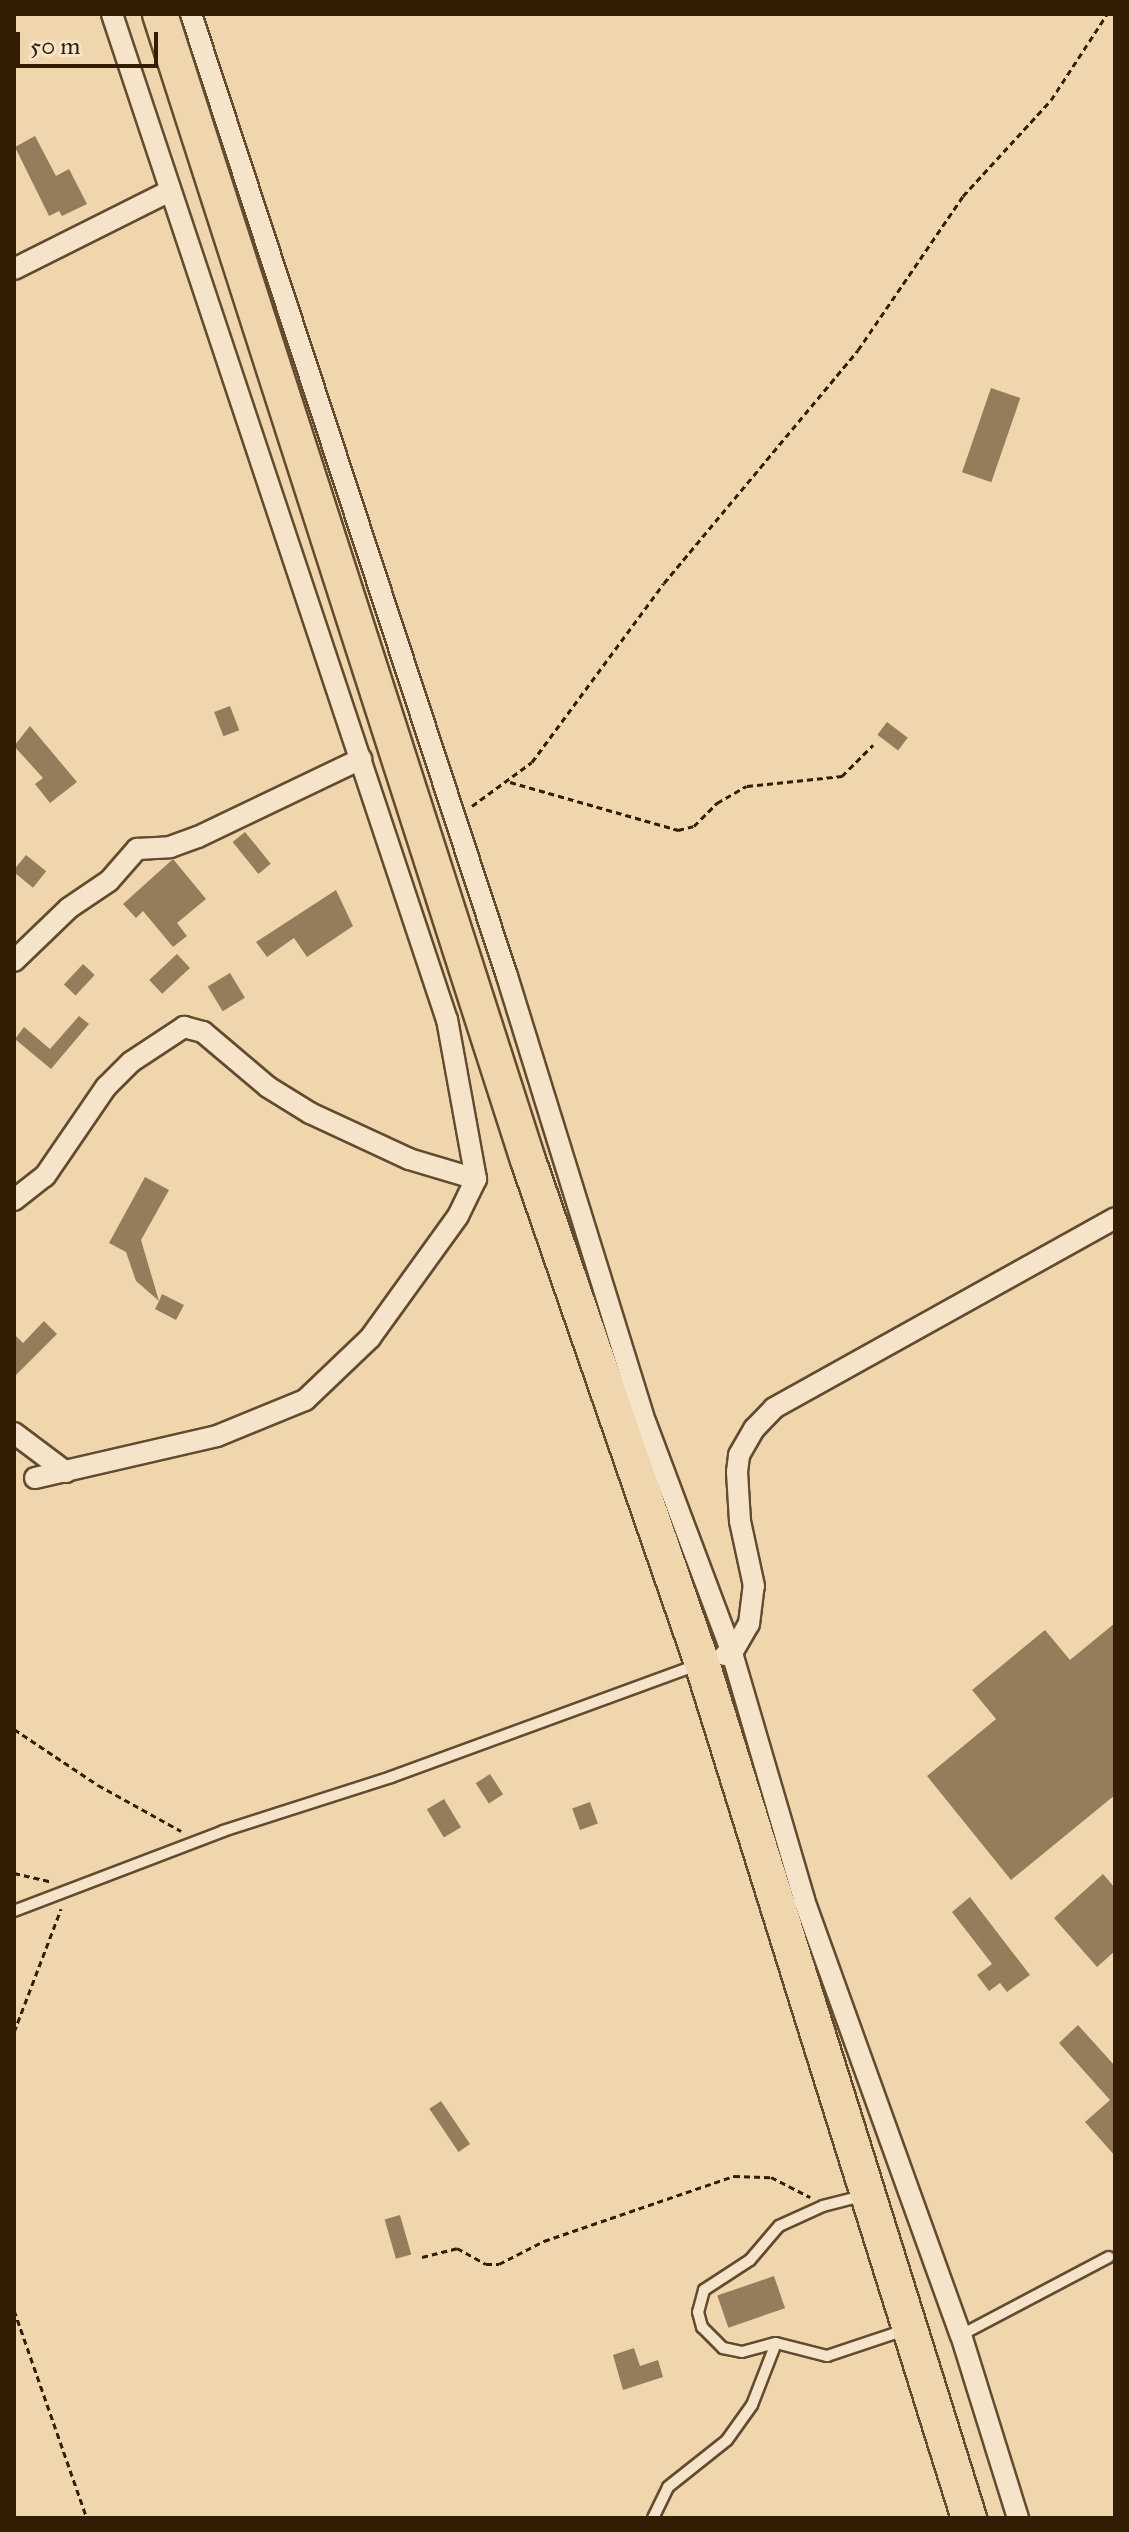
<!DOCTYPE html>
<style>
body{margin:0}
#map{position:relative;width:1129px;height:2532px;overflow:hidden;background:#f0d6ad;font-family:"IM FELL Great Primer",serif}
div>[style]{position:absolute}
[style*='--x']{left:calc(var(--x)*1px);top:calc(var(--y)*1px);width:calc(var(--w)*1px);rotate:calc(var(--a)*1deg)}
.building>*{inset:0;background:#957d5c;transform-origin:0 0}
.path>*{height:3px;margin-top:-1.5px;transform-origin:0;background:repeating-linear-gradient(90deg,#331d05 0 6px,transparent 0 10px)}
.roads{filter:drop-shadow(2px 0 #624b2f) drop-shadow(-2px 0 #624b2f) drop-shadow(0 2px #624b2f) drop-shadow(0 -2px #624b2f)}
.service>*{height:10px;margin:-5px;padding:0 5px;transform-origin:5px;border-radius:5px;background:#f5e4ca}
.minor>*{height:20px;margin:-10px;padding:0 10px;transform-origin:10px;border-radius:10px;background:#f5e4ca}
.trunk>*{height:34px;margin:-17px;padding:0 17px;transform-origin:17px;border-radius:17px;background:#f0d6ad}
span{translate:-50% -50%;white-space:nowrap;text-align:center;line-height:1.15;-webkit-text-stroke:6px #f5e4ca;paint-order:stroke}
.frame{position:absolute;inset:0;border:16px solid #331d05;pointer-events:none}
.scale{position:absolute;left:16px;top:32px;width:142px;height:36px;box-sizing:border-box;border:4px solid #331d05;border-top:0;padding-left:10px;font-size:24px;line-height:28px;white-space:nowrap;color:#331d05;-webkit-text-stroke:6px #f5e4ca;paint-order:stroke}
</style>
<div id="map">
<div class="building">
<div style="clip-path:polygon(35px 136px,56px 176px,69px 169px,87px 204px,62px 216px,59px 211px,49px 216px,15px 147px)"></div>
<div style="left:991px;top:388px;width:31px;height:89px;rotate:19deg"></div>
<div style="left:230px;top:706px;width:26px;height:17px;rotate:69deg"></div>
<div style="left:887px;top:722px;width:26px;height:16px;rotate:37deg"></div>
<div style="clip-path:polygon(30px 726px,77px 782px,50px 803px,35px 784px,43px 778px,14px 746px)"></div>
<div style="left:245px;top:832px;width:41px;height:16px;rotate:51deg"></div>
<div style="left:26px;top:855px;width:26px;height:21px;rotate:39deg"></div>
<div style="clip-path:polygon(173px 859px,206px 899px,177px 923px,187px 936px,173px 947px,143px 911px,136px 918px,123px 904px)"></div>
<div style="clip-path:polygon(336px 890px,353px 926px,307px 957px,294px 938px,267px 957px,256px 942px)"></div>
<div style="left:177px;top:954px;width:19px;height:38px;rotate:47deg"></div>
<div style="left:83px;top:964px;width:16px;height:28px;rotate:43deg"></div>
<div style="left:230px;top:973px;width:29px;height:26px;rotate:59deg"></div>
<div style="clip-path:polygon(79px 1016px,89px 1024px,51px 1069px,15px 1039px,24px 1027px,50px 1049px)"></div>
<div style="clip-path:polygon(145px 1177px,169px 1190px,141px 1240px,159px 1301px,162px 1294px,184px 1305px,176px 1320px,155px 1309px,159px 1301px,136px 1281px,126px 1252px,109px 1243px)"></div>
<div style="clip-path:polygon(44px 1321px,57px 1334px,14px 1377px,14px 1334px,23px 1343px)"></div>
<div style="clip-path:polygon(1115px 1623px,1115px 1795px,1011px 1880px,927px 1776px,996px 1719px,972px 1690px,1045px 1630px,1070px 1660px)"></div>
<div style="left:490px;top:1774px;width:24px;height:17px;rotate:57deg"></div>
<div style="left:444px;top:1799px;width:33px;height:20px;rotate:59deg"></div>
<div style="left:590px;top:1802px;width:23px;height:19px;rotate:70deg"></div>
<div style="clip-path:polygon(1103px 1874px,1115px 1888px,1115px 1951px,1097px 1967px,1054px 1918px)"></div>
<div style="clip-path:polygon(970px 1897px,1030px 1975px,1007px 1992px,1000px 1983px,989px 1991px,977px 1975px,992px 1964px,952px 1912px)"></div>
<div style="clip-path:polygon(1078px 2025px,1115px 2066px,1115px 2156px,1085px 2122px,1110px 2100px,1059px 2043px)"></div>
<div style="left:441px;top:2101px;width:52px;height:14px;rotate:56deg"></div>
<div style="left:400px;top:2215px;width:41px;height:16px;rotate:74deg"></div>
<div style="left:774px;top:2276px;width:34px;height:60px;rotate:71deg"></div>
<div style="clip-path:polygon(634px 2348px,640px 2366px,658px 2360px,663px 2377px,623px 2390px,613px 2355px)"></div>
</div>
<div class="path">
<div style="--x:510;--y:782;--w:175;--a:15.9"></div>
<div style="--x:678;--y:830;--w:16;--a:-14"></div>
<div style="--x:694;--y:826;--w:33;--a:-45"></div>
<div style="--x:717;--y:803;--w:34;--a:-30"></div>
<div style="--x:747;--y:786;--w:96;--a:-6"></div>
<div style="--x:842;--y:776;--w:44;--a:-45"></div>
<div style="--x:472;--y:806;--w:74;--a:-36.3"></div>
<div style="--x:532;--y:762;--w:222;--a:-53.6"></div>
<div style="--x:664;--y:583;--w:303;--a:-50.2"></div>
<div style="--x:858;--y:350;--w:186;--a:-55.7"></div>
<div style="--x:963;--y:196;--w:130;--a:-47.5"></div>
<div style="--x:1051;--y:100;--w:103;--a:-56.9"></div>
<div style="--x:14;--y:1729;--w:101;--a:33.7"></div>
<div style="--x:98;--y:1785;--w:95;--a:29"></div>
<div style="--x:14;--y:1873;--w:40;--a:13"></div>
<div style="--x:14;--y:2032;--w:132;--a:-69.1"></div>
<div style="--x:422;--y:2257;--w:36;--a:-14"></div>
<div style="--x:457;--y:2248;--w:33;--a:29"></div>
<div style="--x:486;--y:2264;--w:13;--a:0"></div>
<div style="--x:499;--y:2264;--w:51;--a:-27.1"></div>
<div style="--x:544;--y:2241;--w:201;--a:-18.9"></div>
<div style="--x:734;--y:2176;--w:37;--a:2"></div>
<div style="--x:771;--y:2177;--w:44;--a:27.1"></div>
<div style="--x:14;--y:2310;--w:220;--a:70.7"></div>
</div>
<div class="roads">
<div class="service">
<div style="--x:14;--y:1911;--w:224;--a:-20.9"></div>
<div style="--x:223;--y:1831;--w:176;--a:-17.8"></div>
<div style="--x:391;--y:1777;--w:326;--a:-20.1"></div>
<div style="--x:862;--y:2196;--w:40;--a:165.6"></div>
<div style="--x:823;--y:2206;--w:48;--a:155.6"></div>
<div style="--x:779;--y:2226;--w:45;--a:130.5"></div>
<div style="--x:750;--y:2260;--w:55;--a:146.9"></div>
<div style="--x:704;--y:2290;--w:23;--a:105"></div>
<div style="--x:698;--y:2312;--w:16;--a:75"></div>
<div style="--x:702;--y:2327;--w:30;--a:45"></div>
<div style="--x:723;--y:2348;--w:19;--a:12"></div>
<div style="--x:742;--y:2352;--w:35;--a:-15"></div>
<div style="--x:776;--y:2343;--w:53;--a:14.3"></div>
<div style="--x:827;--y:2356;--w:82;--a:-18.4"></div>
<div style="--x:961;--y:2335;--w:167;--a:-27.8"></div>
<div style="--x:653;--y:2518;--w:34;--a:-64"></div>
<div style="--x:668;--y:2487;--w:75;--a:-38.5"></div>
<div style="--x:727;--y:2440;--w:43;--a:-54.5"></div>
<div style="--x:752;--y:2405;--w:66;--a:-68.8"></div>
</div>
<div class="minor">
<div style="--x:191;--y:14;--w:1013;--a:71.82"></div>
<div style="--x:507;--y:976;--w:469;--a:72.8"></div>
<div style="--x:646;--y:1424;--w:245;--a:69.4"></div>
<div style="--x:732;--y:1653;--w:257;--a:73.7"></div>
<div style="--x:804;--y:1900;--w:462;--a:70.2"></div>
<div style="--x:961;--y:2335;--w:192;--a:72.7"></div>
<div style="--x:14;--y:269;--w:172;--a:-26.6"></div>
<div style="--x:14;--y:961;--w:76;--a:-43.9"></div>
<div style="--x:69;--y:908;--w:48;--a:-34"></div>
<div style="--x:109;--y:881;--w:43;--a:-48.8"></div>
<div style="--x:137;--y:849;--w:33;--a:-3"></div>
<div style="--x:170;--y:847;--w:30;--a:-20"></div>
<div style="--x:198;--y:837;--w:181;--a:-25.6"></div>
<div style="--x:14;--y:1200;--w:39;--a:-38"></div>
<div style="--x:45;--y:1176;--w:108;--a:-55.6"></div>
<div style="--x:106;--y:1087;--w:35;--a:-45"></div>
<div style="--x:131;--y:1062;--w:64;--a:-33.4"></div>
<div style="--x:184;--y:1027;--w:20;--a:15"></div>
<div style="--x:203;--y:1032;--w:85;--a:40.2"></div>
<div style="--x:268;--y:1087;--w:49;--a:31.8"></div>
<div style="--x:310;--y:1113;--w:109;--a:24.9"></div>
<div style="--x:409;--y:1159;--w:70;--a:16.6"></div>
<div style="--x:14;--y:1433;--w:65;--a:36.9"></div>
<div style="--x:35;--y:1478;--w:187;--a:-13"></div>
<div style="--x:217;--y:1436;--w:95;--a:-22.2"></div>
<div style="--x:305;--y:1400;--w:90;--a:-43.6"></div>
<div style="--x:370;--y:1338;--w:150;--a:-54.2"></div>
<div style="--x:458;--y:1216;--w:41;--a:-64.1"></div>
<div style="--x:476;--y:1179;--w:162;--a:-100.3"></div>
<div style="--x:447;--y:1020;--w:1060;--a:-108.42"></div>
<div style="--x:725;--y:1655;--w:7;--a:-16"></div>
<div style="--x:732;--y:1653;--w:34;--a:-60"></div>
<div style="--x:749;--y:1624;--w:38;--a:-83"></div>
<div style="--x:754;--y:1586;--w:66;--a:-102.2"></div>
<div style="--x:740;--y:1521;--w:49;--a:-93.5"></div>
<div style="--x:737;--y:1472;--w:17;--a:-83"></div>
<div style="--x:739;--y:1455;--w:30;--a:-60"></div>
<div style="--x:754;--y:1429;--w:29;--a:-46"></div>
<div style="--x:774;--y:1408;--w:390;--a:-29.1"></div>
</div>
<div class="trunk">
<div style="--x:160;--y:14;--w:1204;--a:72.2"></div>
<div style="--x:528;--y:1160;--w:532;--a:70.92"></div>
<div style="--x:702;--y:1663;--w:896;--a:72.66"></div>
</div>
</div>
<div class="frame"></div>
<div class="scale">50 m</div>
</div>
